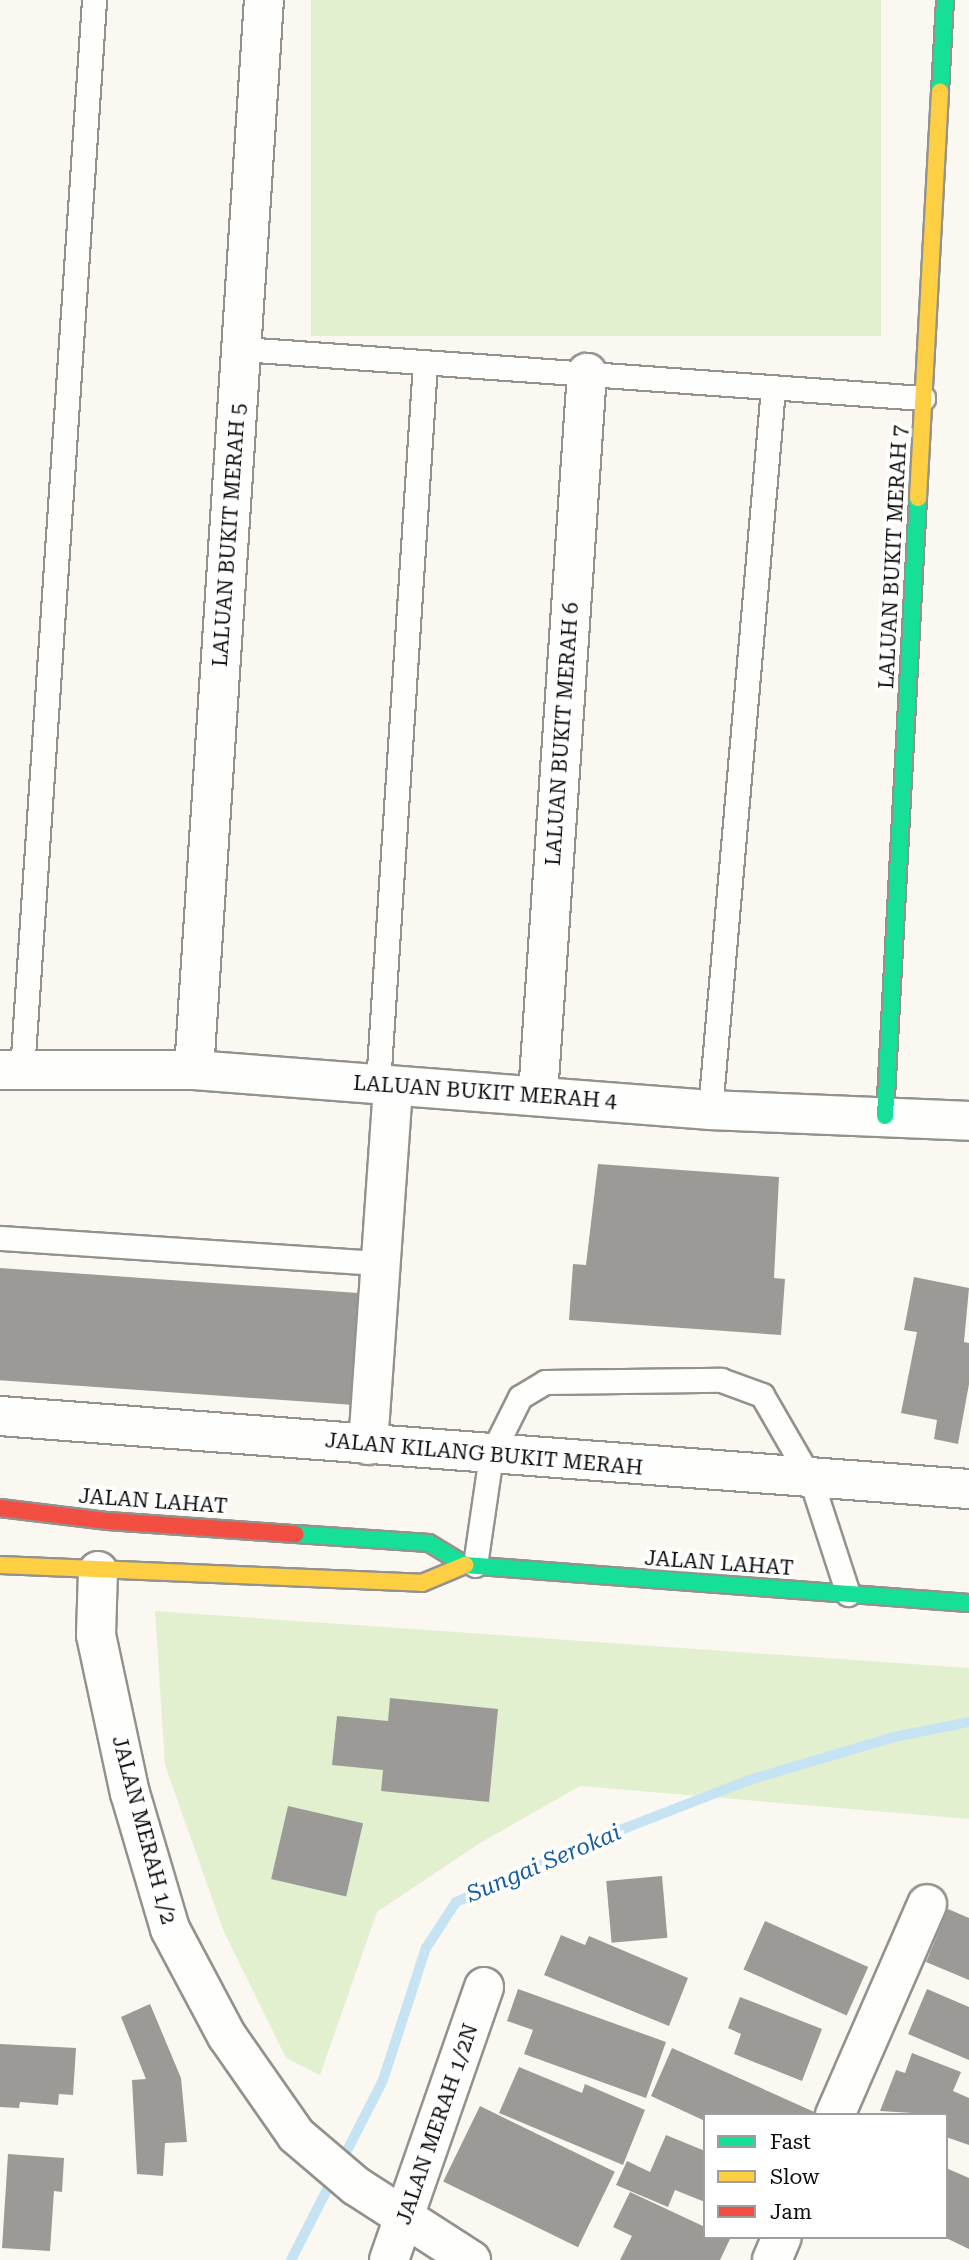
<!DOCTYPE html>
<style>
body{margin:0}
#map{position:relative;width:969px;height:2260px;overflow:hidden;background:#faf8f0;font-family:"Roboto Serif",serif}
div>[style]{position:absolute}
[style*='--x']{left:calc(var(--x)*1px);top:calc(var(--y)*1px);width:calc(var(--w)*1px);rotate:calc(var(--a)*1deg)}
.green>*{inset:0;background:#e2f0d0;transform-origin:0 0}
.stream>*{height:10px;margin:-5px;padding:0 5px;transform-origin:5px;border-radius:5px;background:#c6e3f4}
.building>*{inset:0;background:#9c9a96;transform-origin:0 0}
.roads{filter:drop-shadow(2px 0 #93928f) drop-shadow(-2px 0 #93928f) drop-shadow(0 2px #93928f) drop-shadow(0 -2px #93928f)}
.lane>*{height:23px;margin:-11.5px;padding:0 11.5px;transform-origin:11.5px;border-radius:11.5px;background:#fefefd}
.street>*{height:38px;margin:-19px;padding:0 19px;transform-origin:19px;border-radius:19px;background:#fefefd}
.fast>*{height:16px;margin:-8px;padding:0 8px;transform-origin:8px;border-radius:8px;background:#16e098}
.slow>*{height:16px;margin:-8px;padding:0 8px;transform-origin:8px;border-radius:8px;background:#ffcf43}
.jam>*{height:16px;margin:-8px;padding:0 8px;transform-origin:8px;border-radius:8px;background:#f24e42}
span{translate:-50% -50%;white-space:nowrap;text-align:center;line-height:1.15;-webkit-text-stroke:7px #fff;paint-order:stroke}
.street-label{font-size:21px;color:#0c0c0c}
.water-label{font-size:23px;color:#165e9d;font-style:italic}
.legend{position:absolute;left:703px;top:2113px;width:245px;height:126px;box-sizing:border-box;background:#fff;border:2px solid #9e9e9e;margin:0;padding:9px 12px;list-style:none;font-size:21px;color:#0c0c0c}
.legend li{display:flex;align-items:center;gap:14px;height:35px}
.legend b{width:35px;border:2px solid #9e9e9e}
</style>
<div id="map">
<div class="green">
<div style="left:311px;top:0;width:570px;height:336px"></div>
<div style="clip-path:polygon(155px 1611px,969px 1668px,969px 1819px,580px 1786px,480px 1843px,377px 1912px,320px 2075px,286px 2058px,224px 1932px,165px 1765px)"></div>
</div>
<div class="stream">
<div style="--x:291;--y:2260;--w:202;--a:-62.9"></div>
<div style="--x:383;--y:2080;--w:139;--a:-72"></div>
<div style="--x:426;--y:1948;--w:55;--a:-56.9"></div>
<div style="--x:456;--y:1902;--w:168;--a:-23.8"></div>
<div style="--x:610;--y:1834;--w:149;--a:-21.2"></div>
<div style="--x:749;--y:1780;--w:151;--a:-16.5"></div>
<div style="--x:894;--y:1737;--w:76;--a:-11.3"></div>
</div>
<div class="building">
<div style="clip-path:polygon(598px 1164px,779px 1177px,774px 1278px,785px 1279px,781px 1335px,569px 1320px,573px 1264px,586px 1265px)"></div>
<div style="left:0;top:1268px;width:363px;height:112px;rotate:4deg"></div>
<div style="clip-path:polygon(914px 1277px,969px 1288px,964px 1342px,969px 1343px,969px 1384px,958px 1444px,934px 1439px,937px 1420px,901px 1413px,917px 1332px,904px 1330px)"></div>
<div style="clip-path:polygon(390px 1698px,498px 1709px,489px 1802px,381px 1791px,383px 1770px,332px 1765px,337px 1716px,388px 1721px)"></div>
<div style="left:288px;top:1806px;width:77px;height:75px;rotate:13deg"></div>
<div style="left:662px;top:1876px;width:62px;height:56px;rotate:85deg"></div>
<div style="clip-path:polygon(948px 1909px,969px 1918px,969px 1980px,926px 1962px)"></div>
<div style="left:765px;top:1921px;width:113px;height:53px;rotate:24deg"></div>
<div style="clip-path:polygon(561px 1935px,585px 1945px,589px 1936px,688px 1978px,669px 2026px,544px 1975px)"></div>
<div style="clip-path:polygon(518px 1989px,666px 2042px,646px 2098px,524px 2054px,533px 2030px,507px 2021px)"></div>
<div style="clip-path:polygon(927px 1989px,969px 2007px,969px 2060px,908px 2034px)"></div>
<div style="clip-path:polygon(740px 1997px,822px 2029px,802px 2081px,734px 2054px,741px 2034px,728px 2028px)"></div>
<div style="clip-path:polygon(150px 2004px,181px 2078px,187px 2142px,165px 2143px,163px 2176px,137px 2174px,132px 2080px,146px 2079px,121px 2017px)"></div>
<div style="clip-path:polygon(0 2044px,76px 2048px,73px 2095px,59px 2094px,58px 2105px,20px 2102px,19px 2108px,0 2107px)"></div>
<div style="clip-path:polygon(672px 2048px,821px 2115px,705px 2115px,705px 2121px,651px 2096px)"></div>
<div style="clip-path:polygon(912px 2053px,961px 2072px,953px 2091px,969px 2098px,969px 2145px,946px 2137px,946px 2115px,880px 2111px,896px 2070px,905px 2073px)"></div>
<div style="clip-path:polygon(519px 2067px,582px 2093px,585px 2084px,645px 2110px,623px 2165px,499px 2113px)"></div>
<div style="left:480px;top:2106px;width:150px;height:84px;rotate:26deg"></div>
<div style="clip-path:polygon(666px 2135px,705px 2151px,705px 2202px,675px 2190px,668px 2207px,616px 2185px,627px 2161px,650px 2172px)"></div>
<div style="clip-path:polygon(8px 2154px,64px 2158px,62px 2192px,54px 2191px,50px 2251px,2px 2248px)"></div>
<div style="clip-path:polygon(946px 2168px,969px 2178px,969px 2249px,946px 2238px)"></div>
<div style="clip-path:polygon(630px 2192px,705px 2227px,705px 2237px,730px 2239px,720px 2260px,620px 2260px,632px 2236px,613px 2227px)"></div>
</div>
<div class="roads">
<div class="lane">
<div style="--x:242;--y:349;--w:683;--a:4.12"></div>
<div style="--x:22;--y:1071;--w:1073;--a:-86.15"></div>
<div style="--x:378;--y:1084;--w:722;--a:-86.27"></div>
<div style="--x:710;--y:1110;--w:725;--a:-85.01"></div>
<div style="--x:0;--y:1238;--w:382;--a:3.8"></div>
<div style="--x:475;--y:1565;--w:111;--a:-81.7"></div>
<div style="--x:491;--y:1455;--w:65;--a:-63.4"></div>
<div style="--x:520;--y:1397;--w:29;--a:-31"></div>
<div style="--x:545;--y:1382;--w:176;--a:-0.7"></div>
<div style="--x:721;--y:1380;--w:44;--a:20.1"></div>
<div style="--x:762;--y:1395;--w:98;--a:60"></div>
<div style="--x:811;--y:1480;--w:120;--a:72"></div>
</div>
<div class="street">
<div style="--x:0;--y:1070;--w:194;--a:0"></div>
<div style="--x:194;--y:1070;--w:518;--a:4.43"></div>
<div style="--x:710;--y:1110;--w:259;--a:2.4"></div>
<div style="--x:194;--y:1070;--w:1072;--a:-86.26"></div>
<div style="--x:538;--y:1095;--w:724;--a:-86.12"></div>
<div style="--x:0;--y:1416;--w:972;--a:4.31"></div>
<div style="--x:368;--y:1445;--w:360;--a:-86"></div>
<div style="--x:98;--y:1571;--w:64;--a:91.8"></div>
<div style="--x:96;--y:1635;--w:162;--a:77.9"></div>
<div style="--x:130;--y:1793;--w:142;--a:73.6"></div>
<div style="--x:170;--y:1929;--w:121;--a:62"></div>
<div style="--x:227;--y:2036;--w:121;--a:55.1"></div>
<div style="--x:296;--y:2135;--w:79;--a:40.4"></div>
<div style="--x:356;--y:2186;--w:137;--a:32.8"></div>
<div style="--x:835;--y:2115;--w:230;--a:-66.4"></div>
<div style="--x:389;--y:2260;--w:289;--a:-70.8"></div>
<div style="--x:772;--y:2260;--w:25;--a:-67"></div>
</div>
<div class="fast">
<div style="--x:940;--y:92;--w:92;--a:-86.9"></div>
<div style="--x:885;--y:1116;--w:619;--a:-86.94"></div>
<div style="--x:296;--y:1534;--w:133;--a:3.9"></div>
<div style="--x:429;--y:1543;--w:42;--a:31.4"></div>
<div style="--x:465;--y:1565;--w:505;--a:4.31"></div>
</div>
<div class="slow">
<div style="--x:918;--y:498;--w:407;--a:-86.9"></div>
<div style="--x:0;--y:1565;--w:422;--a:2.4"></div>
<div style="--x:422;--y:1583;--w:47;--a:-22.7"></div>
</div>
<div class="jam">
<div style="--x:0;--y:1508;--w:109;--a:6.9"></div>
<div style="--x:108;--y:1521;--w:188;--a:4"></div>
</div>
</div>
<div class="street-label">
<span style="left:229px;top:535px;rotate:-86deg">LALUAN BUKIT MERAH 5</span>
<span style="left:893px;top:557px;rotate:-87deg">LALUAN BUKIT MERAH 7</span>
<span style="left:562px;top:734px;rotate:-86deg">LALUAN BUKIT MERAH 6</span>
<span style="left:485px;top:1092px;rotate:4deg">LALUAN BUKIT MERAH 4</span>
<span style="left:484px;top:1454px;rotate:5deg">JALAN KILANG BUKIT MERAH</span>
<span style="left:153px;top:1501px;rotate:4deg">JALAN LAHAT</span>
<span style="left:719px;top:1563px;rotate:4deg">JALAN LAHAT</span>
<span style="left:144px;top:1830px;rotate:75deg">JALAN MERAH 1/2</span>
<span style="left:437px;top:2124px;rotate:-71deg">JALAN MERAH 1/2N</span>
</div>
<div class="water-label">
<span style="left:544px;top:1864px;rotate:-23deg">Sungai Serokai</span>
</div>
<ul class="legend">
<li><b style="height:9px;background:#16e098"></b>Fast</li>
<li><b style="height:9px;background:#ffcf43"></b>Slow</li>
<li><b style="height:9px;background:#f24e42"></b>Jam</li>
</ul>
</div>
